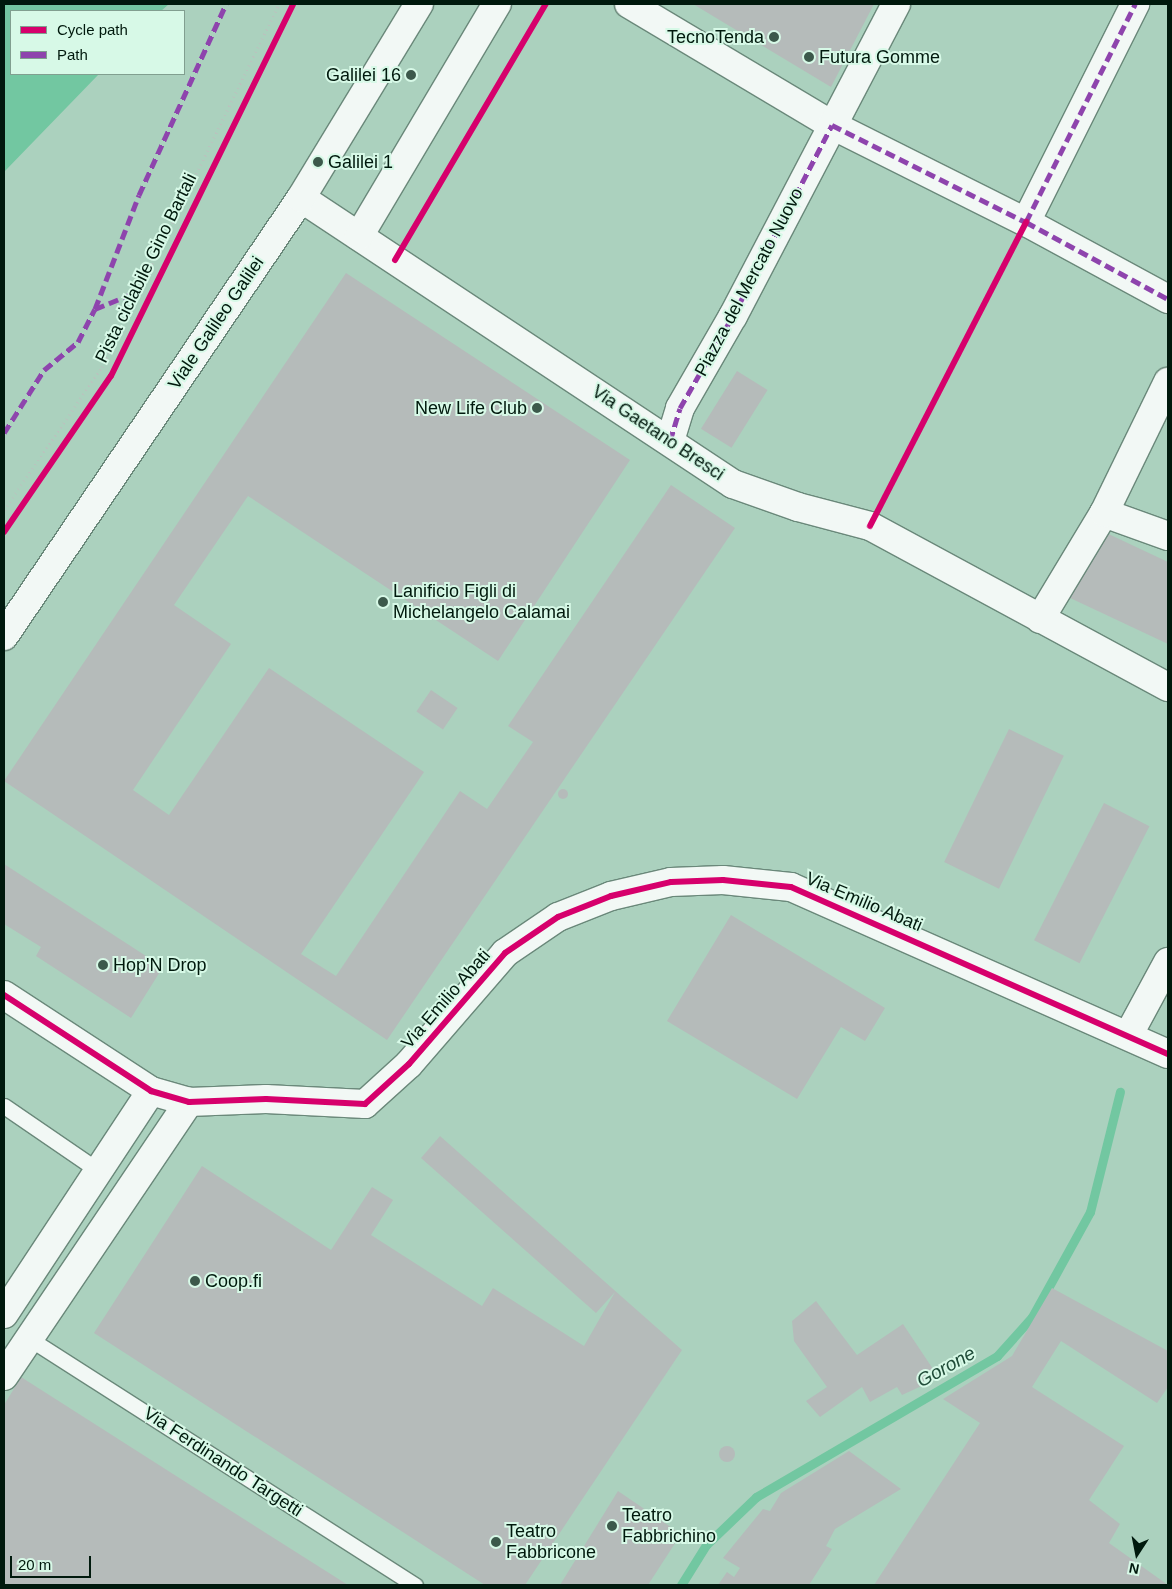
<!DOCTYPE html>
<style>
body{margin:0}
#map{position:relative;width:1172px;height:1589px;overflow:hidden;background:#abd1be;font-family:Helvetica,sans-serif}
div>[style]{position:absolute}
[style*='--x']{left:calc(var(--x)*1px);top:calc(var(--y)*1px);width:calc(var(--w)*1px);rotate:calc(var(--a)*1deg)}
.water>*{inset:0;background:#72c7a1}
.stream>*{height:9px;margin:-4.5px;padding:0 4.5px;transform-origin:4.5px;border-radius:4.5px;background:#72c7a1}
.building>*{inset:0;background:#b5bbba;transform-origin:0 0}
.round{border-radius:50%}
.path>*{height:3px;margin-top:-1.5px;transform-origin:0;background:repeating-linear-gradient(90deg,#b9c3be 0 1px,transparent 0 5px)}
.roads{filter:drop-shadow(1px 0 #6a887a) drop-shadow(-1px 0 #6a887a) drop-shadow(0 1px #6a887a) drop-shadow(0 -1px #6a887a)}
.lane>*{height:15px;margin:-7.5px;padding:0 7.5px;transform-origin:7.5px;border-radius:7.5px;background:#f2f8f5}
.street>*{height:28px;margin:-14px;padding:0 14px;transform-origin:14px;border-radius:14px;background:#f2f8f5}
.secondary>*{height:28px;margin:-14px;padding:0 14px;transform-origin:14px;border-radius:14px;background:#f2f8f5}
.quiet>*{height:5px;margin-top:-2.5px;transform-origin:0;background:repeating-linear-gradient(90deg,#8e44ad 0 10px,transparent 0 15px)}
.cycleway>*{height:6px;margin:-3px;padding:0 3px;transform-origin:3px;border-radius:3px;background:#d6006c}
.dots>*{width:14px;height:14px;translate:-50% -50%;box-sizing:border-box;border:2px solid #d7f9e7;border-radius:50%}
span{translate:-50% -50%;white-space:nowrap;text-align:center;line-height:1.15;-webkit-text-stroke:4px #d7f9e7;paint-order:stroke}
.poi-label{font-size:18px;color:#00190d}
.right{translate:-100% -50%;text-align:right}
.left{translate:0 -50%;text-align:left}
.street-label{font-size:18px;color:#00190d}
.water-label{font-size:19px;color:#204c39;font-style:italic}
.frame{position:absolute;inset:0;border:5px solid #00190d;pointer-events:none}
.legend{position:absolute;left:10px;top:10px;width:175px;height:65px;box-sizing:border-box;background:#d7f9e7;border:1px solid #819f90;margin:0;padding:6px 9px;list-style:none;font-size:15px;color:#00190d}
.legend li{display:flex;align-items:center;gap:10px;height:25px}
.legend b{width:25px;border:1px solid #819f90}
.north{position:absolute;left:1112px;top:1529px;width:50px;height:50px;-webkit-text-stroke:4px #d7f9e7;paint-order:stroke;rotate:191deg;font-size:14px;font-weight:700;line-height:20px;text-align:center;color:#00190d}
.north::after{content:'';display:block;margin:auto;width:18px;height:22px;background:#00190d;clip-path:polygon(50% 0,100% 100%,50% 72%,0 100%)}
.scale{position:absolute;left:10px;top:1556px;width:81px;height:22px;box-sizing:border-box;border:2px solid #00190d;border-top:0;padding-left:6px;font-size:15px;line-height:18px;white-space:nowrap;color:#00190d;-webkit-text-stroke:4px #d7f9e7;paint-order:stroke}
</style>
<div id="map">
<div class="water">
<div style="clip-path:polygon(4px 4px,169px 4px,161px 11px,11px 11px,11px 74px,99px 74px,4px 172px)"></div>
</div>
<div class="stream">
<div style="--x:681;--y:1585;--w:47;--a:-58"></div>
<div style="--x:706;--y:1545;--w:69;--a:-43.8"></div>
<div style="--x:756;--y:1497;--w:279;--a:-30.3"></div>
<div style="--x:997;--y:1356;--w:52;--a:-48.1"></div>
<div style="--x:1032;--y:1317;--w:120;--a:-61.1"></div>
<div style="--x:1090;--y:1212;--w:124;--a:-76"></div>
</div>
<div class="building">
<div style="clip-path:polygon(693px 4px,874px 4px,831px 87px)"></div>
<div style="clip-path:polygon(346px 273px,630px 460px,498px 661px,248px 496px,174px 605px,231px 644px,133px 790px,169px 815px,269px 668px,424px 772px,301px 954px,336px 976px,460px 791px,487px 809px,533px 742px,508px 726px,671px 485px,735px 528px,387px 1040px,4px 781px)"></div>
<div style="left:737px;top:371px;width:36px;height:68px;rotate:32deg"></div>
<div style="clip-path:polygon(1100px 530px,1168px 562px,1168px 644px,1068px 597px)"></div>
<div style="left:431px;top:690px;width:32px;height:26px;rotate:34deg"></div>
<div style="left:1009px;top:729px;width:61px;height:148px;rotate:26deg"></div>
<div class="round" style="left:558px;top:789px;width:10px;height:10px"></div>
<div style="left:1104px;top:803px;width:51px;height:154px;rotate:27deg"></div>
<div style="clip-path:polygon(4px 864px,163px 967px,131px 1018px,36px 956px,41px 947px,4px 924px)"></div>
<div style="clip-path:polygon(731px 915px,885px 1008px,865px 1041px,841px 1027px,797px 1099px,667px 1021px)"></div>
<div style="clip-path:polygon(440px 1136px,682px 1350px,525px 1585px,485px 1585px,94px 1333px,202px 1166px,331px 1250px,372px 1187px,393px 1200px,371px 1235px,482px 1306px,493px 1288px,584px 1346px,615px 1292px,596px 1313px,421px 1158px)"></div>
<div style="clip-path:polygon(1052px 1288px,1168px 1351px,1168px 1387px,1157px 1403px,1061px 1341px,1032px 1387px,1124px 1446px,1089px 1500px,1120px 1524px,1109px 1543px,1168px 1585px,874px 1585px,980px 1423px,943px 1399px,1012px 1356px)"></div>
<div style="clip-path:polygon(816px 1301px,857px 1355px,903px 1324px,939px 1378px,902px 1395px,897px 1387px,870px 1402px,862px 1387px,820px 1417px,806px 1401px,827px 1387px,794px 1341px,792px 1321px)"></div>
<div style="clip-path:polygon(21px 1377px,206px 1495px,348px 1585px,4px 1585px,4px 1405px)"></div>
<div class="round" style="left:719px;top:1446px;width:16px;height:16px"></div>
<div style="clip-path:polygon(849px 1451px,901px 1489px,835px 1529px,826px 1546px,832px 1549px,809px 1585px,718px 1585px,727px 1572px,734px 1577px,740px 1568px,723px 1558px,763px 1509px,770px 1511px,781px 1493px)"></div>
<div style="clip-path:polygon(618px 1491px,681px 1534px,648px 1585px,560px 1585px)"></div>
</div>
<div class="path">
<div style="--x:4;--y:510;--w:173;--a:-55.6"></div>
<div style="--x:102;--y:367;--w:404;--a:-64"></div>
</div>
<div class="roads">
<div class="lane">
<div style="--x:4;--y:1106;--w:115;--a:34.4"></div>
<div style="--x:30;--y:1339;--w:457;--a:32.6"></div>
</div>
<div class="street">
<div style="--x:629;--y:4;--w:236;--a:30.8"></div>
<div style="--x:832;--y:125;--w:217;--a:26.6"></div>
<div style="--x:1026;--y:222;--w:162;--a:28.5"></div>
<div style="--x:301;--y:198;--w:518;--a:33.51"></div>
<div style="--x:733;--y:484;--w:69;--a:19.5"></div>
<div style="--x:798;--y:507;--w:74;--a:14.8"></div>
<div style="--x:870;--y:526;--w:339;--a:28.4"></div>
<div style="--x:1026;--y:222;--w:244;--a:-63.4"></div>
<div style="--x:359;--y:236;--w:270;--a:-59.3"></div>
<div style="--x:670;--y:441;--w:34;--a:-73"></div>
<div style="--x:680;--y:408;--w:106;--a:-60.1"></div>
<div style="--x:733;--y:316;--w:352;--a:-62.4"></div>
<div style="--x:1104;--y:513;--w:68;--a:19.8"></div>
<div style="--x:1040;--y:619;--w:124;--a:-58.9"></div>
<div style="--x:1104;--y:513;--w:146;--a:-64"></div>
<div style="--x:4;--y:995;--w:176;--a:33.1"></div>
<div style="--x:151;--y:1091;--w:40;--a:16"></div>
<div style="--x:189;--y:1102;--w:77;--a:-2.2"></div>
<div style="--x:266;--y:1099;--w:99;--a:2.9"></div>
<div style="--x:365;--y:1104;--w:59;--a:-42.3"></div>
<div style="--x:409;--y:1064;--w:147;--a:-49.1"></div>
<div style="--x:505;--y:953;--w:64;--a:-34.2"></div>
<div style="--x:558;--y:917;--w:57;--a:-21.6"></div>
<div style="--x:611;--y:896;--w:62;--a:-13.1"></div>
<div style="--x:671;--y:882;--w:52;--a:-2.2"></div>
<div style="--x:723;--y:880;--w:68;--a:5.9"></div>
<div style="--x:791;--y:887;--w:412;--a:23.9"></div>
<div style="--x:1129;--y:1034;--w:82;--a:-61.6"></div>
<div style="--x:4;--y:1314;--w:267;--a:-56.6"></div>
<div style="--x:4;--y:1376;--w:331;--a:-56"></div>
</div>
<div class="secondary">
<div style="--x:4;--y:636;--w:529;--a:-55.86"></div>
<div style="--x:301;--y:198;--w:227;--a:-58.7"></div>
</div>
</div>
<div class="quiet">
<div style="--x:1026;--y:222;--w:244;--a:-63.4"></div>
<div style="--x:95;--y:309;--w:50;--a:-22.4"></div>
<div style="--x:4;--y:433;--w:75;--a:-57.6"></div>
<div style="--x:44;--y:370;--w:44;--a:-39.5"></div>
<div style="--x:78;--y:342;--w:37;--a:-63"></div>
<div style="--x:95;--y:309;--w:122;--a:-68.9"></div>
<div style="--x:139;--y:195;--w:210;--a:-65.5"></div>
<div style="--x:670;--y:441;--w:34;--a:-73"></div>
<div style="--x:680;--y:408;--w:106;--a:-60.1"></div>
<div style="--x:733;--y:316;--w:215;--a:-62.6"></div>
<div style="--x:832;--y:125;--w:217;--a:26.6"></div>
<div style="--x:1026;--y:222;--w:162;--a:28.5"></div>
</div>
<div class="cycleway">
<div style="--x:395;--y:260;--w:297;--a:-59.5"></div>
<div style="--x:870;--y:526;--w:342;--a:-62.8"></div>
<div style="--x:4;--y:532;--w:189;--a:-55.6"></div>
<div style="--x:111;--y:376;--w:414;--a:-63.9"></div>
<div style="--x:4;--y:995;--w:176;--a:33.1"></div>
<div style="--x:151;--y:1091;--w:40;--a:16"></div>
<div style="--x:189;--y:1102;--w:77;--a:-2.2"></div>
<div style="--x:266;--y:1099;--w:99;--a:2.9"></div>
<div style="--x:365;--y:1104;--w:59;--a:-42.3"></div>
<div style="--x:409;--y:1064;--w:147;--a:-49.1"></div>
<div style="--x:505;--y:953;--w:64;--a:-34.2"></div>
<div style="--x:558;--y:917;--w:57;--a:-21.6"></div>
<div style="--x:611;--y:896;--w:62;--a:-13.1"></div>
<div style="--x:671;--y:882;--w:52;--a:-2.2"></div>
<div style="--x:723;--y:880;--w:68;--a:5.9"></div>
<div style="--x:791;--y:887;--w:412;--a:23.9"></div>
</div>
<div class="dots">
<div style="left:774px;top:37px;background:#3c594b"></div>
<div style="left:809px;top:57px;background:#3c594b"></div>
<div style="left:411px;top:75px;background:#3c594b"></div>
<div style="left:318px;top:162px;background:#3c594b"></div>
<div style="left:537px;top:408px;background:#3c594b"></div>
<div style="left:383px;top:602px;background:#3c594b"></div>
<div style="left:103px;top:965px;background:#3c594b"></div>
<div style="left:195px;top:1281px;background:#3c594b"></div>
<div style="left:612px;top:1526px;background:#3c594b"></div>
<div style="left:496px;top:1542px;background:#3c594b"></div>
</div>
<div class="poi-label">
<span class="right" style="left:764px;top:37px">TecnoTenda</span>
<span class="left" style="left:819px;top:57px">Futura Gomme</span>
<span class="right" style="left:401px;top:75px">Galilei 16</span>
<span class="left" style="left:328px;top:162px">Galilei 1</span>
<span class="right" style="left:527px;top:408px">New Life Club</span>
<span class="left" style="left:393px;top:602px">Lanificio Figli di<br>Michelangelo Calamai</span>
<span class="left" style="left:113px;top:965px">Hop'N Drop</span>
<span class="left" style="left:205px;top:1281px">Coop.fi</span>
<span class="left" style="left:622px;top:1526px">Teatro<br>Fabbrichino</span>
<span class="left" style="left:506px;top:1542px">Teatro<br>Fabbricone</span>
</div>
<div class="street-label">
<span style="left:146px;top:268px;rotate:-64deg">Pista ciclabile Gino Bartali</span>
<span style="left:749px;top:282px;rotate:-62deg">Piazza del Mercato Nuovo</span>
<span style="left:216px;top:323px;rotate:-56deg">Viale Galileo Galilei</span>
<span style="left:658px;top:433px;rotate:34deg">Via Gaetano Bresci</span>
<span style="left:864px;top:902px;rotate:23deg">Via Emilio Abati</span>
<span style="left:446px;top:999px;rotate:-49deg">Via Emilio Abati</span>
<span style="left:223px;top:1462px;rotate:33deg">Via Ferdinando Targetti</span>
</div>
<div class="water-label">
<span style="left:946px;top:1367px;rotate:-29deg">Gorone</span>
</div>
<div class="frame"></div>
<ul class="legend">
<li><b style="height:6px;background:#d6006c"></b>Cycle path</li>
<li><b style="height:6px;background:#8e44ad"></b>Path</li>
</ul>
<div class="north">N</div>
<div class="scale">20 m</div>
</div>
